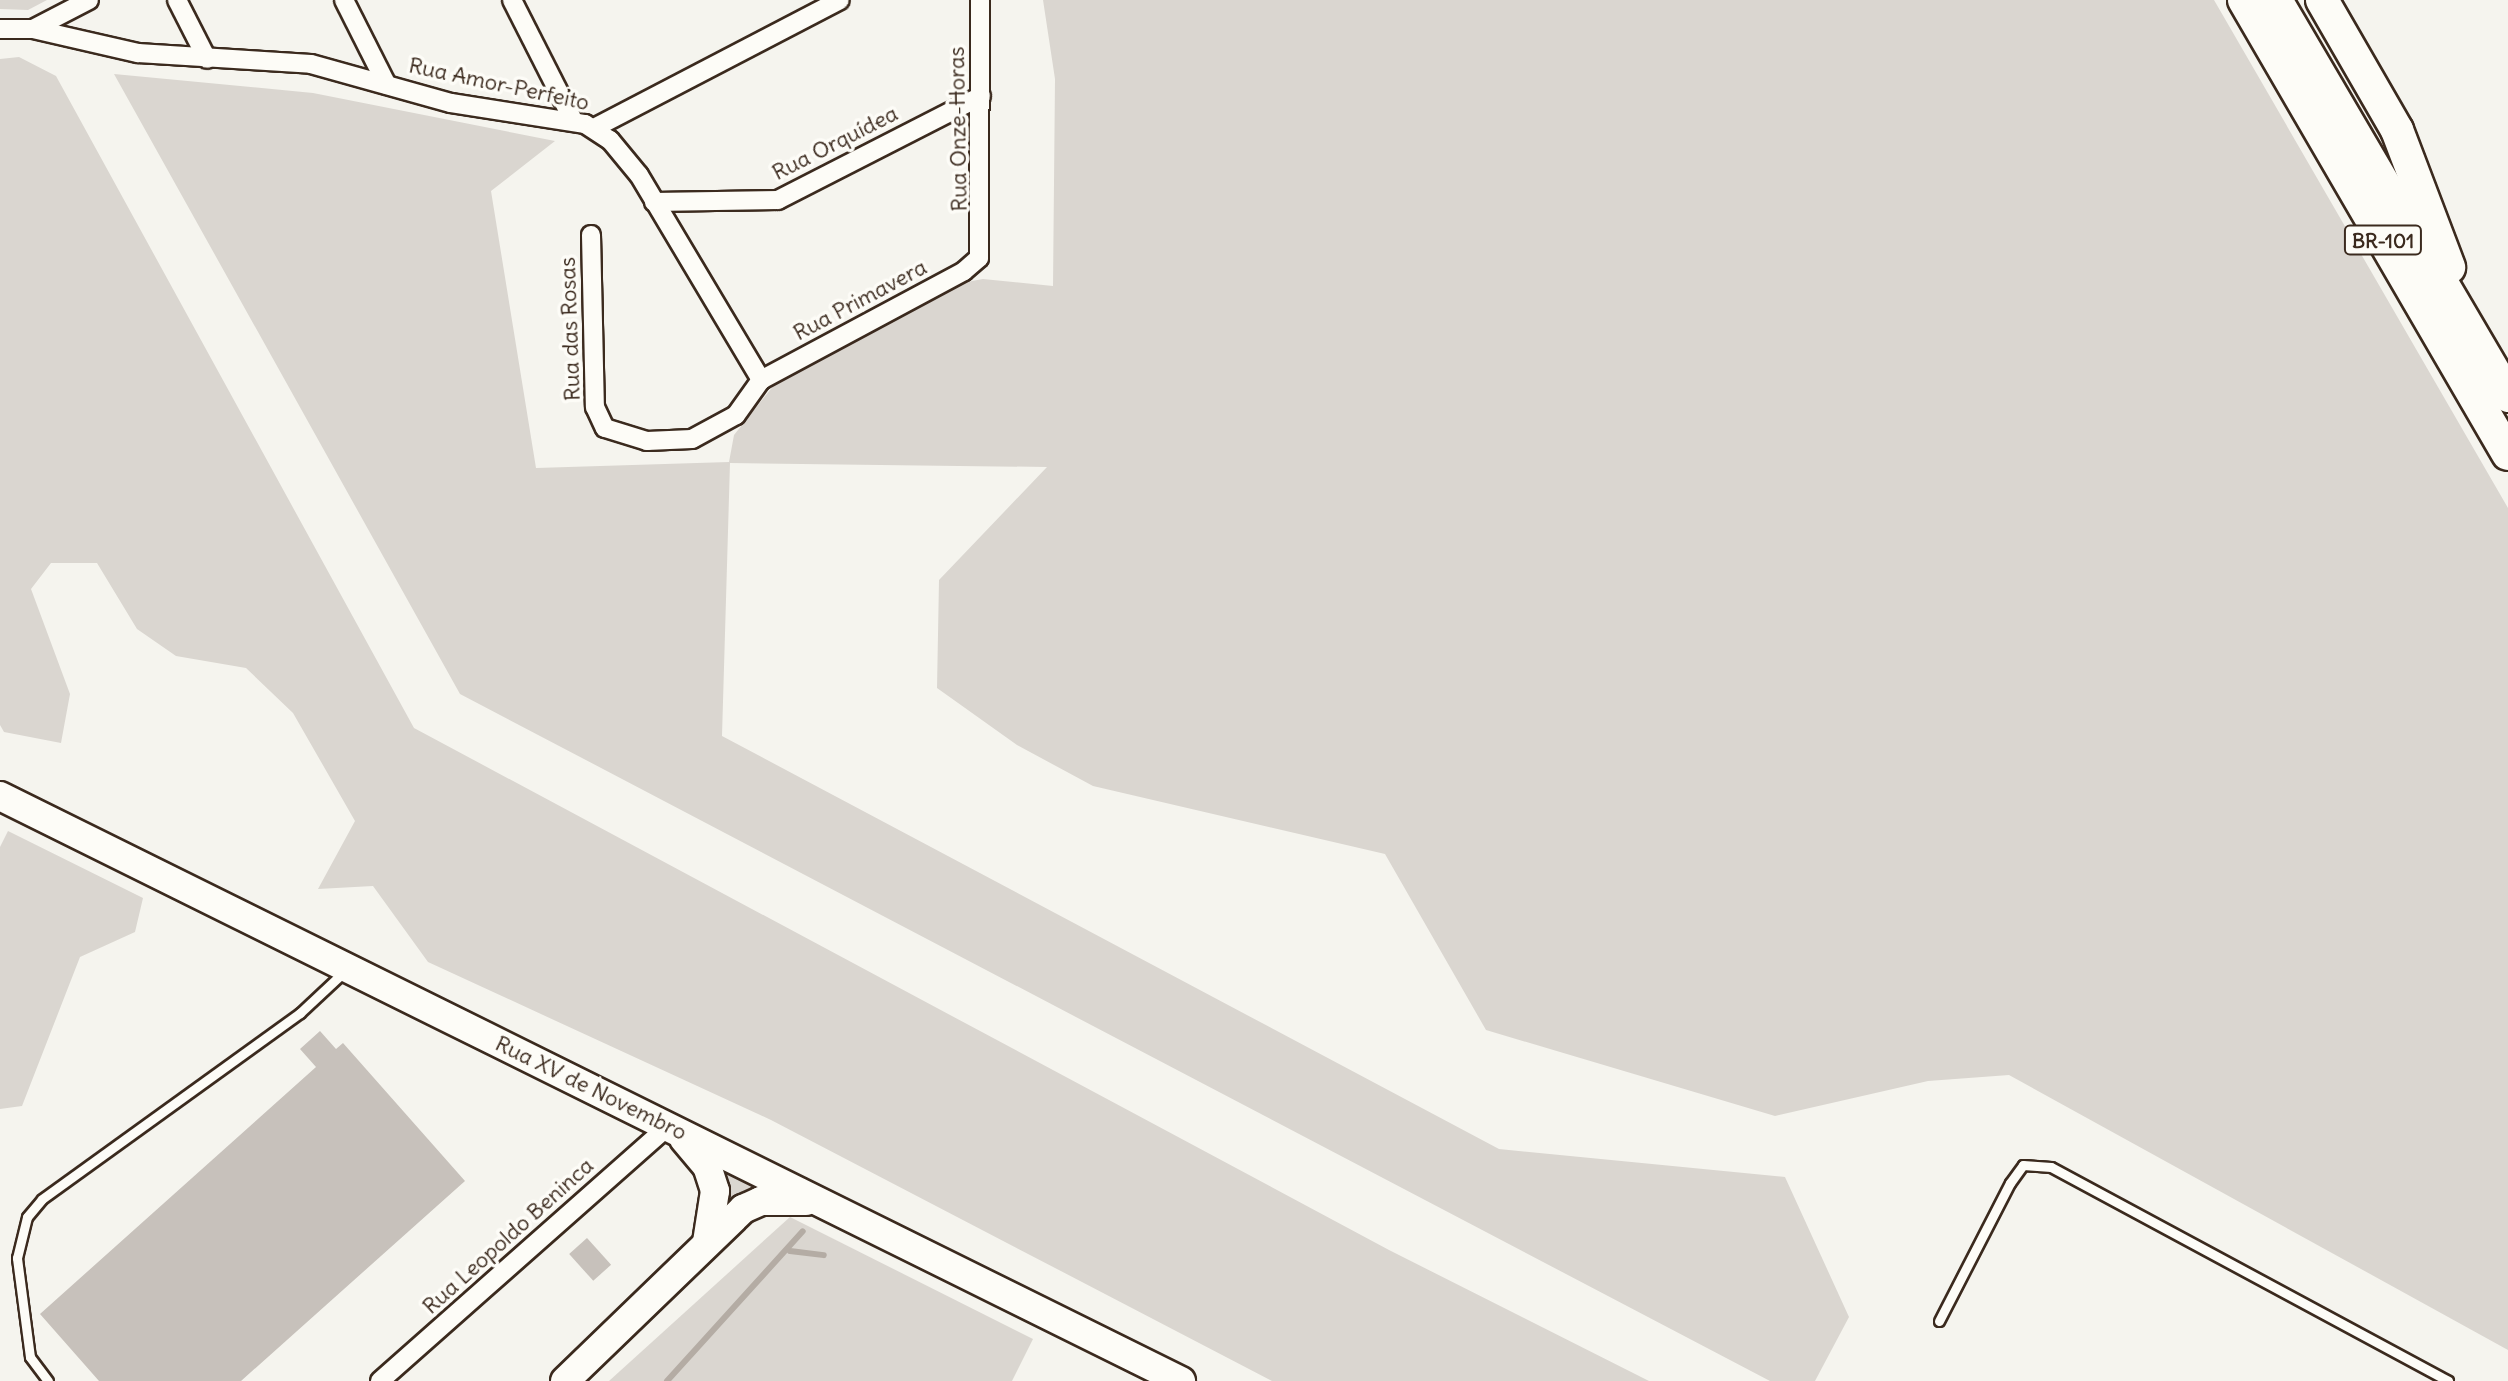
<!DOCTYPE html>
<meta charset="utf-8">
<style>
body{margin:0}
#map{position:relative;width:2508px;height:1381px;overflow:hidden;background:#f5f4ee;font-family:Delius,sans-serif}
div>[style]{position:absolute}
[style*='--x']{left:calc(var(--x)*1px);top:calc(var(--y)*1px);width:calc(var(--w)*1px);rotate:calc(var(--a)*1deg)}
.green>*{inset:0;background:#dad6d0}
.stream>*{height:6px;margin:-3px;padding:0 3px;transform-origin:3px;border-radius:3px;background:#b4aca4}
.building>*{inset:0;background:#c7c1bb;transform-origin:0 0}
.roads{filter:drop-shadow(2px 0 #3b2a1e) drop-shadow(-2px 0 #3b2a1e) drop-shadow(0 2px #3b2a1e) drop-shadow(0 -2px #3b2a1e)}
.lane>*{height:9px;margin:-4.5px;padding:0 4.5px;transform-origin:4.5px;border-radius:4.5px;background:#fdfcf7}
.street>*{height:18px;margin:-9px;padding:0 9px;transform-origin:9px;border-radius:9px;background:#fdfcf7}
.primary>*{height:28px;margin:-14px;padding:0 14px;transform-origin:14px;border-radius:14px;background:#fdfcf7}
.highway>*{height:32px;margin:-16px;padding:0 16px;transform-origin:16px;border-radius:16px;background:#fdfcf7}
span{translate:-50% -50%;white-space:nowrap;text-align:center;line-height:1.15;-webkit-text-stroke:7px #fdfcf7;paint-order:stroke}
.shield-label span{padding:2px 6px;background:#fdfcf7;border:2px solid;border-radius:6px;-webkit-text-stroke-width:0}
.shield-label{font-size:20px;color:#3b2a1e;font-weight:700}
.street-label{font-size:22px;color:#3b2a1e}
</style>
<div id="map">
<div class="green">
<div style="clip-path:polygon(0 0,47px 0,28px 10px,0 9px)"></div>
<div style="clip-path:polygon(1043px 0,2214px 0,2508px 508px,2508px 1350px,2009px 1075px,1928px 1081px,1775px 1116px,1486px 1030px,1385px 854px,1093px 786px,1017px 745px,937px 688px,939px 580px,1047px 467px,730px 463px,722px 736px,1499px 1149px,1785px 1177px,1849px 1317px,1815px 1381px,1770px 1381px,460px 694px,114px 74px,313px 93px,555px 141px,491px 191px,536px 468px,729px 462px,734px 435px,778px 380px,961px 283px,983px 279px,1053px 286px,1055px 79px)"></div>
<div style="clip-path:polygon(19px 57px,56px 76px,414px 728px,1389px 1250px,1649px 1381px,1272px 1381px,771px 1120px,428px 962px,373px 886px,318px 889px,355px 821px,293px 713px,246px 668px,176px 656px,137px 629px,97px 563px,51px 563px,31px 589px,70px 694px,61px 743px,4px 732px,0 725px,0 59px)"></div>
<div style="clip-path:polygon(8px 831px,143px 898px,135px 932px,80px 957px,22px 1106px,0 1109px,0 847px)"></div>
<div style="clip-path:polygon(722px 1165px,760px 1188px,742px 1193px,724px 1208px,728px 1182px)"></div>
<div style="clip-path:polygon(790px 1217px,1033px 1339px,1012px 1381px,609px 1381px)"></div>
</div>
<div class="stream">
<div style="--x:790;--y:1251;--w:34;--a:7"></div>
<div style="--x:667;--y:1381;--w:202;--a:-47.8"></div>
</div>
<div class="building">
<div style="clip-path:polygon(320px 1031px,336px 1049px,343px 1043px,465px 1181px,241px 1381px,99px 1381px,40px 1314px,316px 1067px,300px 1049px)"></div>
<div style="left:587px;top:1238px;width:36px;height:24px;rotate:48deg"></div>
</div>
<div class="roads">
<div class="lane">
<div style="--x:1939;--y:1321;--w:155;--a:-62.8"></div>
<div style="--x:2010;--y:1183;--w:22;--a:-54"></div>
<div style="--x:2023;--y:1165;--w:28;--a:4"></div>
<div style="--x:2051;--y:1167;--w:451;--a:28.3"></div>
<div style="--x:48;--y:1381;--w:30;--a:-127"></div>
<div style="--x:30;--y:1357;--w:100;--a:-97.5"></div>
<div style="--x:17;--y:1258;--w:42;--a:-76.3"></div>
<div style="--x:27;--y:1217;--w:23;--a:-50"></div>
<div style="--x:42;--y:1199;--w:318;--a:-35.8"></div>
<div style="--x:300;--y:1013;--w:63;--a:-43.1"></div>
</div>
<div class="street">
<div style="--x:177;--y:0;--w:66;--a:63"></div>
<div style="--x:344;--y:0;--w:95;--a:63.2"></div>
<div style="--x:512;--y:0;--w:135;--a:63.1"></div>
<div style="--x:0;--y:29;--w:33;--a:0"></div>
<div style="--x:33;--y:29;--w:108;--a:12.9"></div>
<div style="--x:138;--y:53;--w:173;--a:3.6"></div>
<div style="--x:311;--y:64;--w:145;--a:15.6"></div>
<div style="--x:451;--y:103;--w:136;--a:8.9"></div>
<div style="--x:585;--y:124;--w:30;--a:33"></div>
<div style="--x:610;--y:140;--w:45;--a:50.4"></div>
<div style="--x:639;--y:175;--w:239;--a:59.2"></div>
<div style="--x:33;--y:29;--w:63;--a:-27.4"></div>
<div style="--x:594;--y:128;--w:277;--a:-27.5"></div>
<div style="--x:654;--y:202;--w:124;--a:-0.9"></div>
<div style="--x:778;--y:200;--w:228;--a:-27.1"></div>
<div style="--x:591;--y:235;--w:172;--a:88.7"></div>
<div style="--x:595;--y:407;--w:23;--a:65"></div>
<div style="--x:605;--y:428;--w:44;--a:17.2"></div>
<div style="--x:647;--y:441;--w:45;--a:-2.5"></div>
<div style="--x:692;--y:439;--w:50;--a:-28.6"></div>
<div style="--x:736;--y:415;--w:43;--a:-54.5"></div>
<div style="--x:761;--y:380;--w:230;--a:-28.2"></div>
<div style="--x:964;--y:271;--w:20;--a:-41"></div>
<div style="--x:979;--y:258;--w:258;--a:-89.8"></div>
<div style="--x:380;--y:1381;--w:385;--a:-41.5"></div>
</div>
<div class="primary">
<div style="--x:0;--y:796;--w:1318;--a:26.35"></div>
<div style="--x:684;--y:1139;--w:35;--a:50"></div>
<div style="--x:707;--y:1166;--w:26;--a:72"></div>
<div style="--x:715;--y:1191;--w:52;--a:98.9"></div>
<div style="--x:565;--y:1381;--w:248;--a:-44"></div>
<div style="--x:743;--y:1209;--w:20;--a:-24"></div>
<div style="--x:761;--y:1201;--w:45;--a:0"></div>
</div>
<div class="highway">
<div style="--x:2244;--y:0;--w:525;--a:59.82"></div>
<div style="--x:2276;--y:0;--w:459;--a:59.6"></div>
<div style="--x:2322;--y:0;--w:150;--a:60"></div>
<div style="--x:2397;--y:130;--w:147;--a:69.2"></div>
</div>
</div>
<div class="shield-label">
<span style="left:2383px;top:240px">BR-101</span>
</div>
<div class="street-label">
<span style="left:499px;top:84px;rotate:12deg">Rua Amor-Perfeito</span>
<span style="left:958px;top:129px;rotate:-91deg">Rua Onze-Horas</span>
<span style="left:835px;top:143px;rotate:-27deg">Rua Orquídea</span>
<span style="left:860px;top:300px;rotate:-28deg">Rua Primavera</span>
<span style="left:570px;top:329px;rotate:-92deg">Rua das Rosas</span>
<span style="left:591px;top:1088px;rotate:26deg">Rua XV de Novembro</span>
<span style="left:508px;top:1236px;rotate:-42deg">Rua Leopoldo Beninca</span>
</div>
</div>
